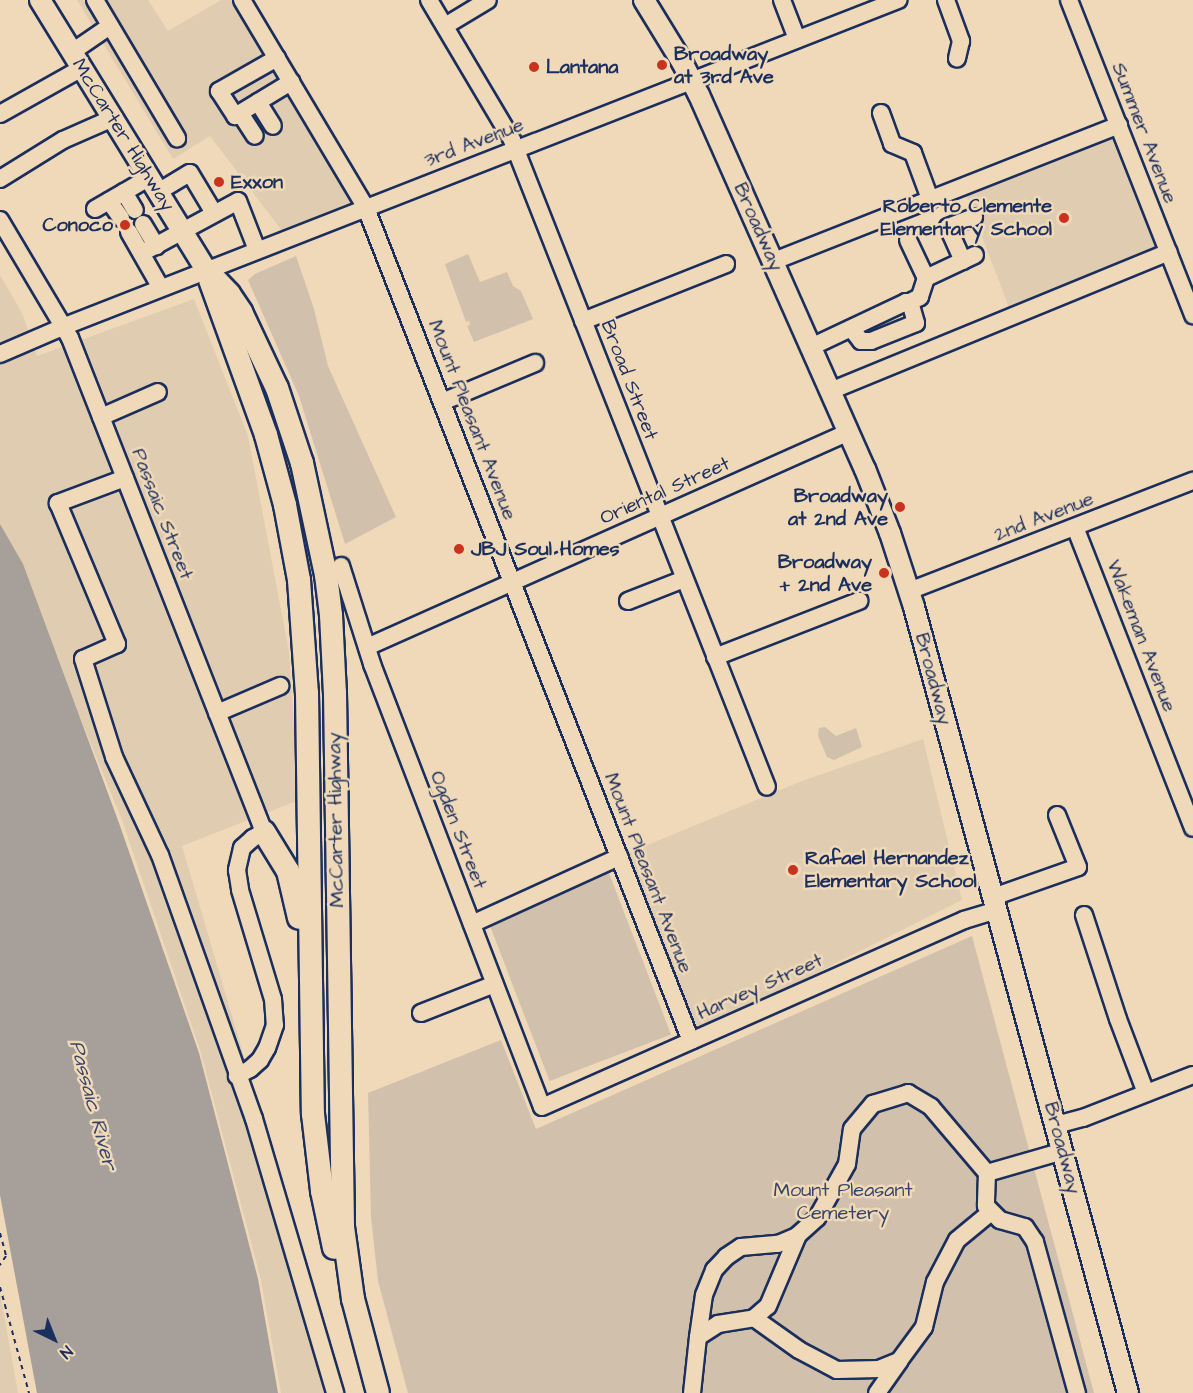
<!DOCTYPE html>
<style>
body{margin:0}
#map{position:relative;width:1193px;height:1393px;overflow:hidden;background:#f0d9b8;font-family:"Architects Daughter",sans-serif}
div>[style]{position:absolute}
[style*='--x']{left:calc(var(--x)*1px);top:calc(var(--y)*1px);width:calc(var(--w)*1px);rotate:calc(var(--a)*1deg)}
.built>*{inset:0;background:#e0ccb1;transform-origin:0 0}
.green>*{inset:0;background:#d1c0ab;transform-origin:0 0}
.water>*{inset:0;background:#a79f99}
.path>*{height:2px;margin-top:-1px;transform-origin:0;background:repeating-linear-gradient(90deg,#1b2f5e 0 4.5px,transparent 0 9px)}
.roads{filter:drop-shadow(2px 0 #1b2f5e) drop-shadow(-2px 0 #1b2f5e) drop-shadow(0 2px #1b2f5e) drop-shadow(0 -2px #1b2f5e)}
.minor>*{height:16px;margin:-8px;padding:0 8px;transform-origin:8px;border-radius:8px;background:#f0d9b8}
.major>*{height:20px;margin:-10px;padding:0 10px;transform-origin:10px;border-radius:10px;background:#f0d9b8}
.highway>*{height:22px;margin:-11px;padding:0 11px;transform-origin:11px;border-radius:11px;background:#f0d9b8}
.dots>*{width:16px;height:16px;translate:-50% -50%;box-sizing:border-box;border:3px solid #f0d9b8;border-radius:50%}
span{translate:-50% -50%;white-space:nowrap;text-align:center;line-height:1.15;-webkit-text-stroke:5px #f0d9b8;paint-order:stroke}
.poi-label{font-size:20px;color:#1b2f5e;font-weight:700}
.left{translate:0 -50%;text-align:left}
.right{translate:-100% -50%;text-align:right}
.street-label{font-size:20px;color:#1b2f5e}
.park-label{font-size:20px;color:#36456a}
.water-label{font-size:21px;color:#37456a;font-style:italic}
.north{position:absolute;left:24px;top:1309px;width:60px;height:60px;-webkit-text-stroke:4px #f0d9b8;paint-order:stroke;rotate:137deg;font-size:16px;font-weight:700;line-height:24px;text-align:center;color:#1b2f5e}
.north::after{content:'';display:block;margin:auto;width:21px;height:27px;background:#1b2f5e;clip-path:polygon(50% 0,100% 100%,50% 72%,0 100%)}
</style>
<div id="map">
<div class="built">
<div style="clip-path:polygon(77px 0,148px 0,168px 31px,221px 0,234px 0,360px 205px,286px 236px,210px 136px,173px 159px)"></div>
<div style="left:1117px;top:128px;width:128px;height:165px;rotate:69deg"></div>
<div style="clip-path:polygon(0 275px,22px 313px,37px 356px,194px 299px,248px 436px,289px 652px,299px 800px,182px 846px,343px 1393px,281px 1393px,261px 1280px,201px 1053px,122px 820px,55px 656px,0 539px)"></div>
<div style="clip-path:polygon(923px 739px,962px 900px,693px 1035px,626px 854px,802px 781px)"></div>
<div style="clip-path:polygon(0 1292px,18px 1393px,0 1393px)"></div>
</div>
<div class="green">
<div style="clip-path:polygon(468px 254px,480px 282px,507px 272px,513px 286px,521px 291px,533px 319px,474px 342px,467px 326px,470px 325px,469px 321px,466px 322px,445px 264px)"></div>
<div style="clip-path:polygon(296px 256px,314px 309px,328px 366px,396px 517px,345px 544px,299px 396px,248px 280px,255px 274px)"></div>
<div style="clip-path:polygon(825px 727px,836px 736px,856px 728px,862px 747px,834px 760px,827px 757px,818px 736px,819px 728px)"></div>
<div style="left:609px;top:873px;width:173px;height:130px;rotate:69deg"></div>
<div style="clip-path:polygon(972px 936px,1094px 1393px,408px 1393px,378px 1281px,371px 1217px,368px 1093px,501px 1040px,536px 1129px)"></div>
</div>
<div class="water">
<div style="clip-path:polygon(0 524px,23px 564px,119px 823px,199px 1053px,258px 1279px,278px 1393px,37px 1393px,0 1195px)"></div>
</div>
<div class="path">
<div style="--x:0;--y:1233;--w:24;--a:75"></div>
<div style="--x:6;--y:1256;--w:11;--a:124"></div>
<div style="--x:0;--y:1287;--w:110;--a:74.7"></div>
</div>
<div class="roads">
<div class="minor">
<div style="--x:95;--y:0;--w:161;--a:59.3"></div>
<div style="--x:242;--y:0;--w:242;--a:59.2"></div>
<div style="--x:366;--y:208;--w:894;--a:68.69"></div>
<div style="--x:429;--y:0;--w:163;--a:59.3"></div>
<div style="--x:512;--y:140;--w:695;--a:68.49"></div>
<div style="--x:782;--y:0;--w:42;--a:69"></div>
<div style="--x:946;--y:0;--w:44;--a:69.9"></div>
<div style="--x:961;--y:41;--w:18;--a:103"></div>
<div style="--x:1069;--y:0;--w:339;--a:68.5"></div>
<div style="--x:445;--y:26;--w:50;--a:-31.2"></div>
<div style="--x:72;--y:52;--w:46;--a:-34.4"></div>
<div style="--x:277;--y:58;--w:67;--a:150.4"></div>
<div style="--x:219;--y:91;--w:30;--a:57"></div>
<div style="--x:235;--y:116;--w:66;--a:-31.3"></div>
<div style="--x:258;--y:102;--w:28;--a:58"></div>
<div style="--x:240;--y:113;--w:27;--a:57"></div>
<div style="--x:881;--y:113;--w:33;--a:70"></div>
<div style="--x:892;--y:144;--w:23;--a:23"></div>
<div style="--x:913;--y:153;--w:49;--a:69.7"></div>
<div style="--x:0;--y:114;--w:94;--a:-29.3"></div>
<div style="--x:0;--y:179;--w:74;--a:-31.8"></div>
<div style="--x:63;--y:140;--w:55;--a:-23.7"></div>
<div style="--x:124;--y:192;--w:21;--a:59"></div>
<div style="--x:158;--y:192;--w:37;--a:-31"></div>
<div style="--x:190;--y:173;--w:47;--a:59"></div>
<div style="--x:109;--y:201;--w:21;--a:55"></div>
<div style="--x:95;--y:209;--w:64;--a:-30.2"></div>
<div style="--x:0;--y:220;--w:137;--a:59.3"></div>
<div style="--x:70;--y:338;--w:531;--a:68.56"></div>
<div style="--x:264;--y:832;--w:13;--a:151"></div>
<div style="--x:253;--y:838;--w:15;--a:138"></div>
<div style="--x:242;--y:848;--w:23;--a:103"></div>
<div style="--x:237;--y:870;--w:20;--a:81"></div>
<div style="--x:240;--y:890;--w:114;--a:73.2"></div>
<div style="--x:273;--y:999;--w:26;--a:86"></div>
<div style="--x:275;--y:1025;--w:24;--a:109"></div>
<div style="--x:267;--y:1048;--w:14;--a:120"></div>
<div style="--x:260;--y:1060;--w:13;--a:138"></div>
<div style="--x:250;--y:1069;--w:15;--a:152"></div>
<div style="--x:143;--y:224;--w:26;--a:59"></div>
<div style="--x:129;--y:232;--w:64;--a:60.3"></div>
<div style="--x:908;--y:240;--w:42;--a:64.7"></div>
<div style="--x:926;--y:278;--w:20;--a:108"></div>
<div style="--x:920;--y:297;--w:11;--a:153"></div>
<div style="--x:142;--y:253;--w:109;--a:-28.4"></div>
<div style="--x:238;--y:201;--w:53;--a:68.8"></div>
<div style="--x:774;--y:261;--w:371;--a:-21.5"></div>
<div style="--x:963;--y:261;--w:37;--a:-114"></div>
<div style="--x:948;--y:227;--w:28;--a:-21"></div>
<div style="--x:926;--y:278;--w:54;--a:-25.1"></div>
<div style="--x:583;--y:321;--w:154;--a:-21.7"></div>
<div style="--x:811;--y:347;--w:105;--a:-25.3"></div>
<div style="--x:906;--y:302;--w:4;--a:0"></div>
<div style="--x:910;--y:302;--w:22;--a:74"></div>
<div style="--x:916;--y:323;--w:48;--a:158.2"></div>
<div style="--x:871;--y:341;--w:10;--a:180"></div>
<div style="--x:861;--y:341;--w:16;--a:-128"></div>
<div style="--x:0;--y:354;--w:71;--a:-23.3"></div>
<div style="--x:65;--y:326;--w:895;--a:-21.37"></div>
<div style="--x:830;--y:391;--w:366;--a:-22.3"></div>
<div style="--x:442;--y:402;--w:101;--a:-22.8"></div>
<div style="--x:101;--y:417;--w:62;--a:-23.7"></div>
<div style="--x:125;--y:478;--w:72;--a:159.5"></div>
<div style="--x:58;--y:503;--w:153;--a:67.3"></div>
<div style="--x:117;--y:644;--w:37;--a:156"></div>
<div style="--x:83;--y:659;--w:103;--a:72.4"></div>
<div style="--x:114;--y:757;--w:108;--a:64.9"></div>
<div style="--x:160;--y:855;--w:280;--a:70.4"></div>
<div style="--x:254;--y:1119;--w:286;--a:73.5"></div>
<div style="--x:1075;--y:527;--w:323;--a:68.6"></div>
<div style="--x:341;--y:566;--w:103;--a:72.4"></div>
<div style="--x:372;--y:664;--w:474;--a:69"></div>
<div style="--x:542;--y:1107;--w:462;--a:-23.9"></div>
<div style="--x:964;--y:920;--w:34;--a:-17"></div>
<div style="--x:909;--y:591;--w:305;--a:-21.2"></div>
<div style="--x:628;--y:601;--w:60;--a:-21.4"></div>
<div style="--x:367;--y:647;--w:528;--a:-24.04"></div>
<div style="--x:715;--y:657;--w:155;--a:-21.3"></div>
<div style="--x:217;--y:713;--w:69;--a:-23.2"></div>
<div style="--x:993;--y:897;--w:90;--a:-19.4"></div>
<div style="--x:1078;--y:867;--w:56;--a:-112"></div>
<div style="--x:1084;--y:915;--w:109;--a:71.9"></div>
<div style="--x:1118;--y:1019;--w:79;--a:69.3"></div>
<div style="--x:472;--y:924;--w:162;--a:-24.5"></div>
<div style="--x:421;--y:1013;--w:79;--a:-21.4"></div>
<div style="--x:1056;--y:1125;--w:28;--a:-15"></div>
<div style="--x:1083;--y:1118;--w:118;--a:-21.4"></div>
<div style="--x:987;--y:1173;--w:79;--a:-16.1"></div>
<div style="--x:754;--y:1318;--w:55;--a:35.4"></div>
<div style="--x:799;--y:1350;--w:43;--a:27.8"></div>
<div style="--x:837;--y:1370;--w:42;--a:-1.4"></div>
<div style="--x:879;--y:1369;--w:22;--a:-22"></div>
<div style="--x:899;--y:1361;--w:42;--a:-53.7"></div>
<div style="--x:924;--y:1327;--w:46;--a:-76.3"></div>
<div style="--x:935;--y:1282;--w:47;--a:-62.4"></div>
<div style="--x:957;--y:1240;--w:44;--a:-39.5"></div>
<div style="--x:698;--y:1337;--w:42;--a:-81.9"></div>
<div style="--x:704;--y:1295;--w:27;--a:-68"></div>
<div style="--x:714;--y:1270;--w:18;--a:-47"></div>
<div style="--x:726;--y:1257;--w:18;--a:-34"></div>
<div style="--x:741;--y:1247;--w:37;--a:-5"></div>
<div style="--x:778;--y:1244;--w:21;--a:-23"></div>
<div style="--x:692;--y:1393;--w:56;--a:-83.9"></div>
<div style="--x:698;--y:1337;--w:24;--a:-33"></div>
<div style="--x:718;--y:1324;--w:36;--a:-9"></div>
<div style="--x:754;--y:1318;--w:18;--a:-41"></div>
<div style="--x:768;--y:1306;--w:77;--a:-67.1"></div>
<div style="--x:798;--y:1235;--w:25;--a:-42"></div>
<div style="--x:817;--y:1218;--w:62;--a:-60.9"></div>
<div style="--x:847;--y:1164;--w:35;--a:-82"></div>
<div style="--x:852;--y:1129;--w:33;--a:-50"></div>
<div style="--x:873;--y:1104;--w:37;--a:-17"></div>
<div style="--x:908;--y:1093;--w:27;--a:31"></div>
<div style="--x:931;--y:1107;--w:87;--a:49.7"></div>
<div style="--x:987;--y:1173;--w:33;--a:92"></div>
<div style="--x:986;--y:1206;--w:20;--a:45"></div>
<div style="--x:1000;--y:1220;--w:26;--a:16"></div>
<div style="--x:1025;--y:1227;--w:18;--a:56"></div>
<div style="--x:1035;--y:1242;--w:157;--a:74.5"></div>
<div style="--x:877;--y:1393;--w:39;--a:-55"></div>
</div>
<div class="major">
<div style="--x:40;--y:0;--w:317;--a:58.4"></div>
<div style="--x:644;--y:0;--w:73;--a:58.5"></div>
<div style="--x:682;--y:62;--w:37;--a:63"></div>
<div style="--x:699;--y:95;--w:409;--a:66.1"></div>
<div style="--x:865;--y:469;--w:69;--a:68.7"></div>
<div style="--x:890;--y:533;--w:78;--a:72"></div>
<div style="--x:914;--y:607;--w:815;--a:74.77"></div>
</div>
<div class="highway">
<div style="--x:206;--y:270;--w:33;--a:46"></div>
<div style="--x:229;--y:294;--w:22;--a:56"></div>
<div style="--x:241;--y:312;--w:84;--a:64.7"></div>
<div style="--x:277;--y:388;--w:79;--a:71.6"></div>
<div style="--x:302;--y:463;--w:115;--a:77.9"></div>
<div style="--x:326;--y:575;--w:40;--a:82.9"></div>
<div style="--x:331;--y:615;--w:78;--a:87.1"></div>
<div style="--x:335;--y:693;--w:534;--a:89.14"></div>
<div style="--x:343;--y:1227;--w:73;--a:82.1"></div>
<div style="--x:353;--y:1299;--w:97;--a:75.1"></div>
<div style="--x:210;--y:280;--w:165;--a:70.1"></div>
<div style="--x:266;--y:435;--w:73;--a:74.8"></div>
<div style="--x:285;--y:505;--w:76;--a:79.4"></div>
<div style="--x:299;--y:580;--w:113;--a:86"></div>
<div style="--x:307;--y:693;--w:421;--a:89.2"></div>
<div style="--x:313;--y:1114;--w:78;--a:83.3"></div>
<div style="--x:322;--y:1191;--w:58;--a:78.1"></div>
<div style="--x:264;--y:832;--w:46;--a:58.4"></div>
<div style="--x:288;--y:871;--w:48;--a:76.8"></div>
</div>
</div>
<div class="dots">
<div style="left:662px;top:65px;background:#c8321e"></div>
<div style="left:534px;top:67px;background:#c8321e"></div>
<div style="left:219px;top:182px;background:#c8321e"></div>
<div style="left:1064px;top:218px;background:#c8321e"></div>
<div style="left:125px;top:225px;background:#c8321e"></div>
<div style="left:900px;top:507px;background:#c8321e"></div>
<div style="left:459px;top:549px;background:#c8321e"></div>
<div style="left:884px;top:573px;background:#c8321e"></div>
<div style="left:793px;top:870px;background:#c8321e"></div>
</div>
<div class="poi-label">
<span class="left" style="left:674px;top:66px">Broadway<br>at 3rd Ave</span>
<span class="left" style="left:546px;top:67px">Lantana</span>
<span class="left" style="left:231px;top:182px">Exxon</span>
<span class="right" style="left:1052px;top:218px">Roberto Clemente<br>Elementary School</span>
<span class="right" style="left:113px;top:225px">Conoco</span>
<span class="right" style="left:888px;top:508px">Broadway<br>at 2nd Ave</span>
<span class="left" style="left:471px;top:549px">JBJ Soul Homes</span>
<span class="right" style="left:872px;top:574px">Broadway<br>+ 2nd Ave</span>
<span class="left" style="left:805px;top:870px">Rafael Hernandez<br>Elementary School</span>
</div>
<div class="street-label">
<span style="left:1144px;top:133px;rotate:69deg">Summer Avenue</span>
<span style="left:123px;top:135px;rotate:58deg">McCarter Highway</span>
<span style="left:474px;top:143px;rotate:-21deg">3rd Avenue</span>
<span style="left:758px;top:227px;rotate:66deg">Broadway</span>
<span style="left:629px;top:380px;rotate:69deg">Broad Street</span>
<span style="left:472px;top:420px;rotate:69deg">Mount Pleasant Avenue</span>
<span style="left:665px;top:491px;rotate:-24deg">Oriental Street</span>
<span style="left:162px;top:514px;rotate:69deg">Passaic Street</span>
<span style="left:1044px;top:517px;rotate:-21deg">2nd Avenue</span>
<span style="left:1141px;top:636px;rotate:69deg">Wakeman Avenue</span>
<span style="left:933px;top:679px;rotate:75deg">Broadway</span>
<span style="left:336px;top:820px;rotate:-91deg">McCarter Highway</span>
<span style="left:458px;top:830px;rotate:69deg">Ogden Street</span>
<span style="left:648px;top:873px;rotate:69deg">Mount Pleasant Avenue</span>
<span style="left:760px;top:987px;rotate:-24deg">Harvey Street</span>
<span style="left:1062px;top:1148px;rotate:75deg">Broadway</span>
</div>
<div class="park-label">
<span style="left:843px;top:1202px">Mount Pleasant<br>Cemetery</span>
</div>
<div class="water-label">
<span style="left:93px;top:1105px;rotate:75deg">Passaic River</span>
</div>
<div class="north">N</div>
</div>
